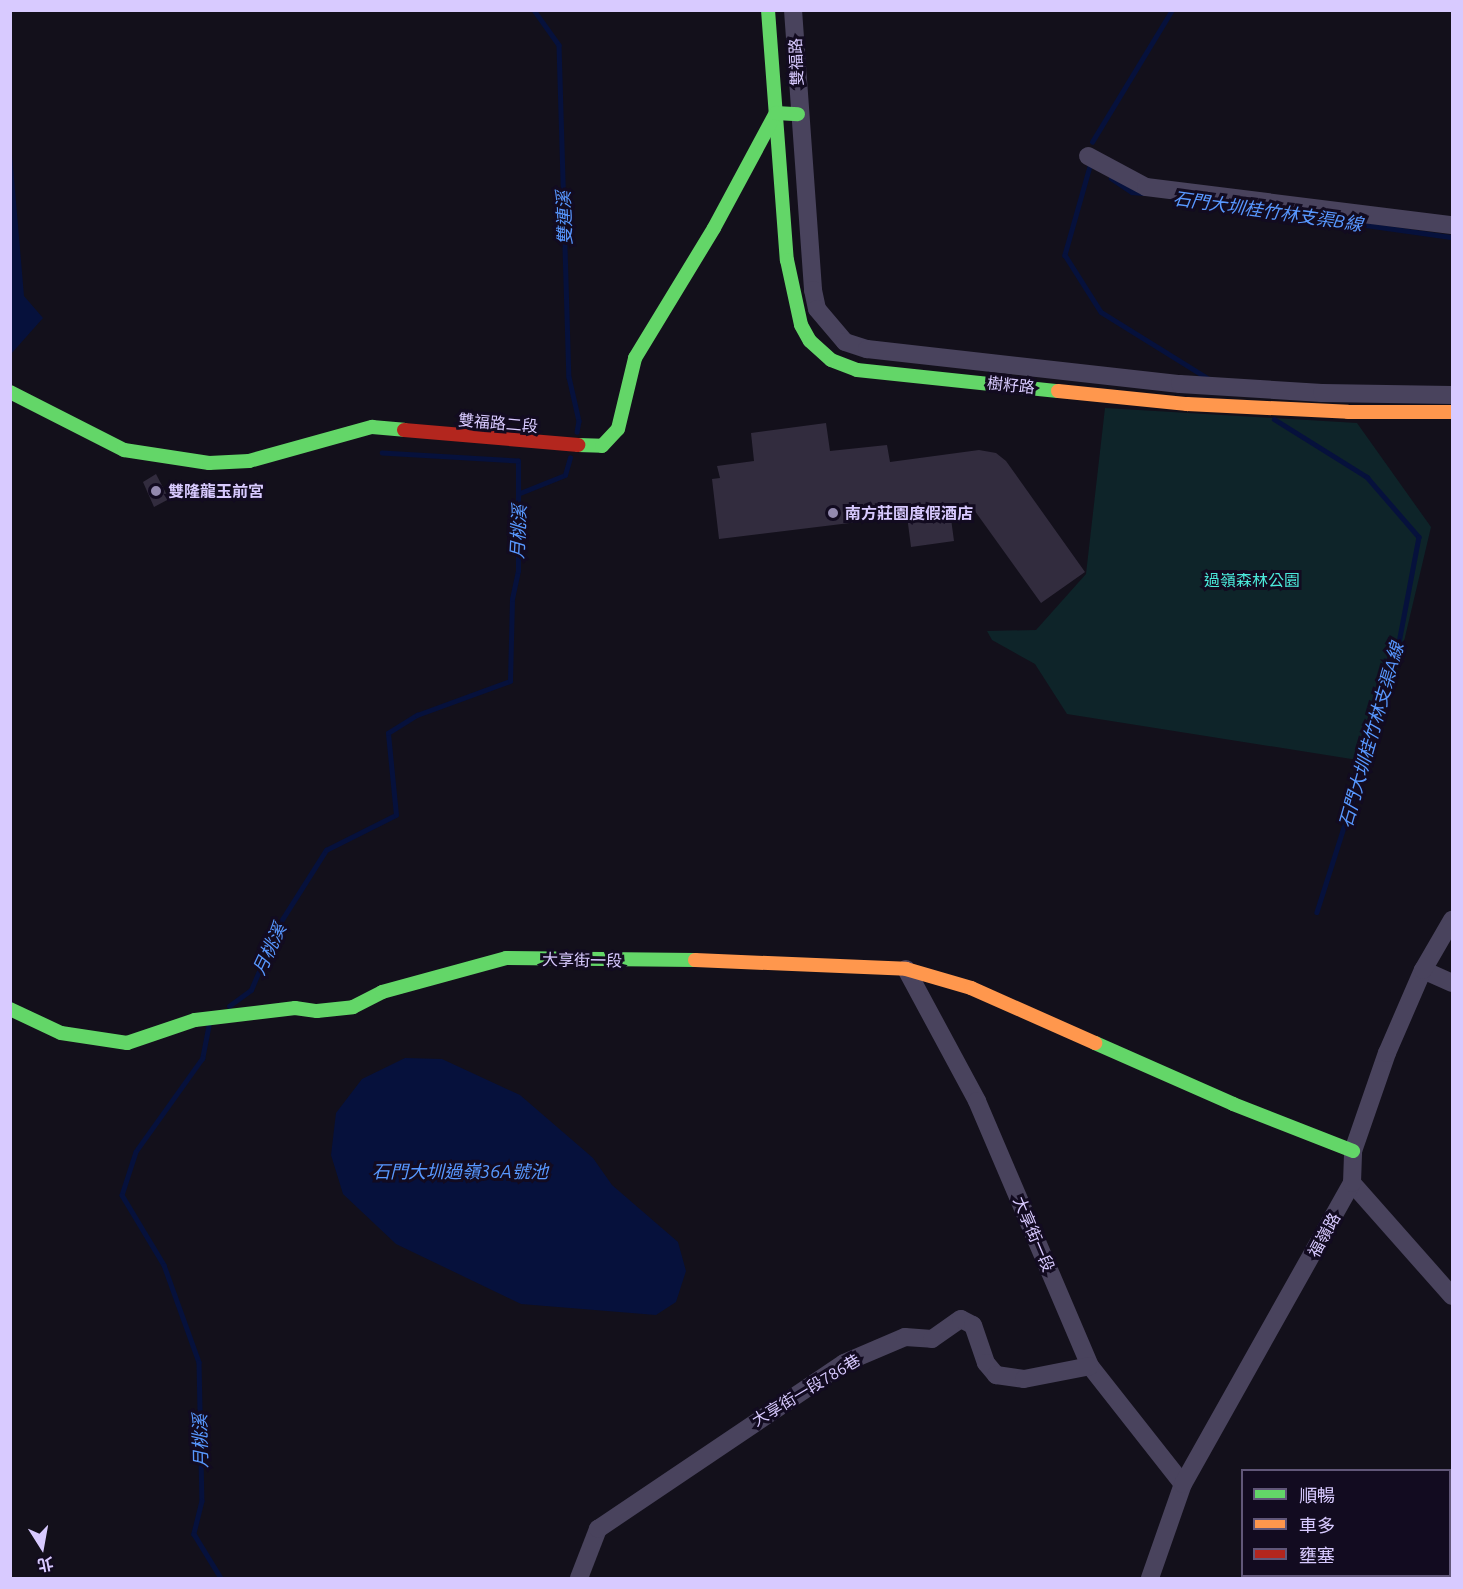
<!DOCTYPE html>
<meta charset="utf-8">
<style>
body{margin:0}
#map{position:relative;width:1463px;height:1589px;overflow:hidden;background:#13101b;font-family:Ubuntu,"Noto Sans TC",sans-serif}
div>[style]{position:absolute}
[style*='--x']{left:calc(var(--x)*1px);top:calc(var(--y)*1px);width:calc(var(--w)*1px);rotate:calc(var(--a)*1deg)}
.green>*{inset:0;background:#0e2429}
.water>*{inset:0;background:#06113c}
.stream>*{height:4.5px;margin:-2.25px;padding:0 2.25px;transform-origin:2.25px;border-radius:2.25px;background:#06113c}
.building>*{inset:0;background:#322c3e}
.street>*{height:18px;margin:-9px;padding:0 9px;transform-origin:9px;border-radius:9px;background:#49435d}
.fast>*{height:14px;margin:-7px;padding:0 7px;transform-origin:7px;border-radius:7px;background:#63d668}
.slow>*{height:14px;margin:-7px;padding:0 7px;transform-origin:7px;border-radius:7px;background:#ff974d}
.jam>*{height:14px;margin:-7px;padding:0 7px;transform-origin:7px;border-radius:7px;background:#b3261e}
.dots>*{width:16px;height:16px;translate:-50% -50%;box-sizing:border-box;border:3px solid #120b20;border-radius:50%}
span{translate:-50% -50%;white-space:nowrap;text-align:center;line-height:1.15;-webkit-text-stroke:6px #120b20;paint-order:stroke}
.street-label{font-size:16px;color:#d8caff}
.poi-label{font-size:16px;color:#d8caff;font-weight:700}
.left{translate:0 -50%;text-align:left}
.park-label{font-size:16px;color:#4be9da}
.water-label{font-size:18px;color:#5898ff;font-style:italic}
.frame{position:absolute;inset:0;border:12px solid #d8caff;pointer-events:none}
.legend{position:absolute;left:1241px;top:1469px;width:210px;height:108px;box-sizing:border-box;background:#120b20;border:2px solid #615779;margin:0;padding:8px 10px;list-style:none;font-size:18px;color:#d8caff}
.legend li{display:flex;align-items:center;gap:12px;height:30px}
.legend b{width:30px;border:2px solid #615779}
.north{position:absolute;left:12px;top:1517px;width:60px;height:60px;-webkit-text-stroke:4px #120b20;paint-order:stroke;rotate:169deg;font-size:16px;font-weight:700;line-height:24px;text-align:center;color:#d8caff}
.north::after{content:'';display:block;margin:auto;width:21px;height:27px;background:#d8caff;clip-path:polygon(50% 0,100% 100%,50% 72%,0 100%)}
</style>
<div id="map">
<div class="green">
<div style="clip-path:polygon(1105px 408px,1357px 423px,1431px 527px,1397px 671px,1364px 761px,1067px 714px,1035px 664px,992px 640px,987px 631px,1036px 630px,1086px 574px)"></div>
</div>
<div class="water">
<div style="clip-path:polygon(11px 143px,24px 296px,43px 318px,11px 354px)"></div>
<div style="clip-path:polygon(405px 1058px,442px 1059px,520px 1095px,593px 1158px,612px 1185px,678px 1242px,686px 1271px,676px 1302px,656px 1315px,521px 1304px,396px 1244px,343px 1194px,331px 1155px,336px 1113px,362px 1079px)"></div>
</div>
<div class="stream">
<div style="--x:534;--y:10;--w:43;--a:54.5"></div>
<div style="--x:559;--y:45;--w:332;--a:88.3"></div>
<div style="--x:569;--y:377;--w:45;--a:77.2"></div>
<div style="--x:579;--y:421;--w:11;--a:100"></div>
<div style="--x:1092;--y:142;--w:154;--a:-58.8"></div>
<div style="--x:1091;--y:163;--w:96;--a:105.8"></div>
<div style="--x:1065;--y:255;--w:67;--a:57.7"></div>
<div style="--x:1101;--y:312;--w:127;--a:31.8"></div>
<div style="--x:1111;--y:178;--w:25;--a:34"></div>
<div style="--x:1132;--y:192;--w:11;--a:5"></div>
<div style="--x:1273;--y:212;--w:181;--a:8"></div>
<div style="--x:1274;--y:419;--w:110;--a:31.9"></div>
<div style="--x:1367;--y:477;--w:79;--a:49.1"></div>
<div style="--x:1419;--y:537;--w:139;--a:100.7"></div>
<div style="--x:1393;--y:674;--w:250;--a:107.7"></div>
<div style="--x:520;--y:493;--w:48;--a:-21.8"></div>
<div style="--x:565;--y:475;--w:18;--a:-74"></div>
<div style="--x:229;--y:1006;--w:27;--a:-36"></div>
<div style="--x:251;--y:990;--w:69;--a:-67.1"></div>
<div style="--x:278;--y:926;--w:90;--a:-57.7"></div>
<div style="--x:326;--y:850;--w:78;--a:-26.6"></div>
<div style="--x:396;--y:815;--w:82;--a:-95.6"></div>
<div style="--x:388;--y:733;--w:34;--a:-32"></div>
<div style="--x:417;--y:715;--w:99;--a:-20.1"></div>
<div style="--x:510;--y:681;--w:82;--a:-88.6"></div>
<div style="--x:512;--y:599;--w:29;--a:-78"></div>
<div style="--x:518;--y:571;--w:110;--a:-90"></div>
<div style="--x:518;--y:461;--w:136;--a:-176.6"></div>
<div style="--x:209;--y:1026;--w:33;--a:101"></div>
<div style="--x:203;--y:1058;--w:115;--a:125.5"></div>
<div style="--x:136;--y:1152;--w:45;--a:108"></div>
<div style="--x:122;--y:1195;--w:82;--a:59"></div>
<div style="--x:164;--y:1265;--w:103;--a:70.2"></div>
<div style="--x:199;--y:1362;--w:139;--a:88.8"></div>
<div style="--x:202;--y:1501;--w:34;--a:104"></div>
<div style="--x:194;--y:1534;--w:52;--a:58.5"></div>
</div>
<div class="building">
<div style="clip-path:polygon(826px 423px,830px 451px,887px 445px,890px 462px,979px 450px,996px 453px,1006px 461px,1085px 572px,1041px 603px,972px 507px,950px 511px,954px 541px,911px 547px,907px 516px,719px 539px,712px 479px,720px 478px,717px 466px,754px 461px,751px 433px)"></div>
<div style="clip-path:polygon(156px 474px,169px 499px,154px 507px,143px 482px)"></div>
</div>
<div class="street">
<div style="--x:793;--y:10;--w:281;--a:85.9"></div>
<div style="--x:813;--y:290;--w:19;--a:78"></div>
<div style="--x:817;--y:309;--w:43;--a:49.7"></div>
<div style="--x:845;--y:342;--w:23;--a:18"></div>
<div style="--x:867;--y:349;--w:315;--a:6.4"></div>
<div style="--x:1180;--y:384;--w:142;--a:3.6"></div>
<div style="--x:1322;--y:393;--w:130;--a:0.9"></div>
<div style="--x:1088;--y:156;--w:66;--a:28.1"></div>
<div style="--x:1146;--y:187;--w:308;--a:7.1"></div>
<div style="--x:906;--y:969;--w:150;--a:61.7"></div>
<div style="--x:977;--y:1101;--w:288;--a:66.9"></div>
<div style="--x:1090;--y:1366;--w:150;--a:51.8"></div>
<div style="--x:1423;--y:970;--w:32;--a:24"></div>
<div style="--x:1352;--y:1183;--w:151;--a:48.5"></div>
<div style="--x:579;--y:1578;--w:53;--a:-68.8"></div>
<div style="--x:598;--y:1529;--w:297;--a:-34"></div>
<div style="--x:844;--y:1363;--w:66;--a:-23.1"></div>
<div style="--x:905;--y:1337;--w:27;--a:4"></div>
<div style="--x:932;--y:1339;--w:35;--a:-35"></div>
<div style="--x:961;--y:1319;--w:13;--a:27"></div>
<div style="--x:973;--y:1325;--w:40;--a:71.1"></div>
<div style="--x:986;--y:1363;--w:16;--a:50"></div>
<div style="--x:996;--y:1375;--w:28;--a:8"></div>
<div style="--x:1024;--y:1379;--w:67;--a:-11.1"></div>
<div style="--x:1150;--y:1578;--w:100;--a:-70.7"></div>
<div style="--x:1183;--y:1484;--w:345;--a:-60.7"></div>
<div style="--x:1352;--y:1183;--w:32;--a:-88"></div>
<div style="--x:1353;--y:1151;--w:104;--a:-70.9"></div>
<div style="--x:1387;--y:1053;--w:90;--a:-66.6"></div>
<div style="--x:1423;--y:970;--w:58;--a:-59.9"></div>
</div>
<div class="fast">
<div style="--x:768;--y:10;--w:251;--a:85.7"></div>
<div style="--x:787;--y:260;--w:66;--a:77.8"></div>
<div style="--x:801;--y:325;--w:18;--a:61"></div>
<div style="--x:810;--y:341;--w:28;--a:42"></div>
<div style="--x:831;--y:360;--w:28;--a:21"></div>
<div style="--x:857;--y:370;--w:202;--a:6"></div>
<div style="--x:10;--y:392;--w:128;--a:27"></div>
<div style="--x:124;--y:450;--w:86;--a:8.7"></div>
<div style="--x:209;--y:463;--w:40;--a:-2.9"></div>
<div style="--x:249;--y:461;--w:128;--a:-15.5"></div>
<div style="--x:372;--y:427;--w:32;--a:5"></div>
<div style="--x:578;--y:445;--w:24;--a:2"></div>
<div style="--x:602;--y:446;--w:23;--a:-47"></div>
<div style="--x:618;--y:429;--w:73;--a:-76.5"></div>
<div style="--x:635;--y:358;--w:152;--a:-58.7"></div>
<div style="--x:714;--y:228;--w:131;--a:-61.7"></div>
<div style="--x:776;--y:113;--w:22;--a:3"></div>
<div style="--x:10;--y:1009;--w:56;--a:25.2"></div>
<div style="--x:61;--y:1033;--w:67;--a:8.6"></div>
<div style="--x:127;--y:1043;--w:72;--a:-18.7"></div>
<div style="--x:195;--y:1020;--w:101;--a:-6.8"></div>
<div style="--x:295;--y:1008;--w:22;--a:8"></div>
<div style="--x:317;--y:1011;--w:36;--a:-6"></div>
<div style="--x:353;--y:1007;--w:33;--a:-27"></div>
<div style="--x:382;--y:992;--w:129;--a:-15.3"></div>
<div style="--x:506;--y:958;--w:189;--a:0.6"></div>
<div style="--x:1095;--y:1043;--w:151;--a:23.8"></div>
<div style="--x:1233;--y:1104;--w:129;--a:21.4"></div>
</div>
<div class="slow">
<div style="--x:1058;--y:391;--w:130;--a:5.8"></div>
<div style="--x:1187;--y:404;--w:161;--a:2.8"></div>
<div style="--x:1348;--y:412;--w:104;--a:0"></div>
<div style="--x:695;--y:960;--w:211;--a:2.4"></div>
<div style="--x:906;--y:969;--w:68;--a:16.3"></div>
<div style="--x:971;--y:988;--w:136;--a:23.9"></div>
</div>
<div class="jam">
<div style="--x:404;--y:430;--w:175;--a:4.9"></div>
</div>
<div class="dots">
<div style="left:156px;top:491px;background:#9389af"></div>
<div style="left:833px;top:513px;background:#9389af"></div>
</div>
<div class="street-label">
<span style="left:796px;top:62px;rotate:-92deg">雙福路</span>
<span style="left:1011px;top:385px;rotate:6deg">樹籽路</span>
<span style="left:498px;top:423px;rotate:5deg">雙福路二段</span>
<span style="left:582px;top:960px;rotate:1deg">大享街一段</span>
<span style="left:1034px;top:1234px;rotate:67deg">大享街一段</span>
<span style="left:1324px;top:1235px;rotate:-61deg">福嶺路</span>
<span style="left:806px;top:1390px;rotate:-31deg">大享街一段786巷</span>
</div>
<div class="poi-label">
<span class="left" style="left:168px;top:491px">雙隆龍玉前宮</span>
<span class="left" style="left:845px;top:513px">南方莊園度假酒店</span>
</div>
<div class="park-label">
<span style="left:1252px;top:580px">過嶺森林公園</span>
</div>
<div class="water-label">
<span style="left:1268px;top:211px;rotate:8deg">石門大圳桂竹林支渠B線</span>
<span style="left:564px;top:218px;rotate:-92deg">雙連溪</span>
<span style="left:518px;top:532px;rotate:-87deg">月桃溪</span>
<span style="left:1371px;top:735px;rotate:-74deg">石門大圳桂竹林支渠A線</span>
<span style="left:269px;top:949px;rotate:-65deg">月桃溪</span>
<span style="left:460px;top:1171px">石門大圳過嶺36A號池</span>
<span style="left:200px;top:1441px;rotate:-91deg">月桃溪</span>
</div>
<div class="frame"></div>
<ul class="legend">
<li><b style="height:8px;background:#63d668"></b>順暢</li>
<li><b style="height:8px;background:#ff974d"></b>車多</li>
<li><b style="height:8px;background:#b3261e"></b>壅塞</li>
</ul>
<div class="north">北</div>
</div>
